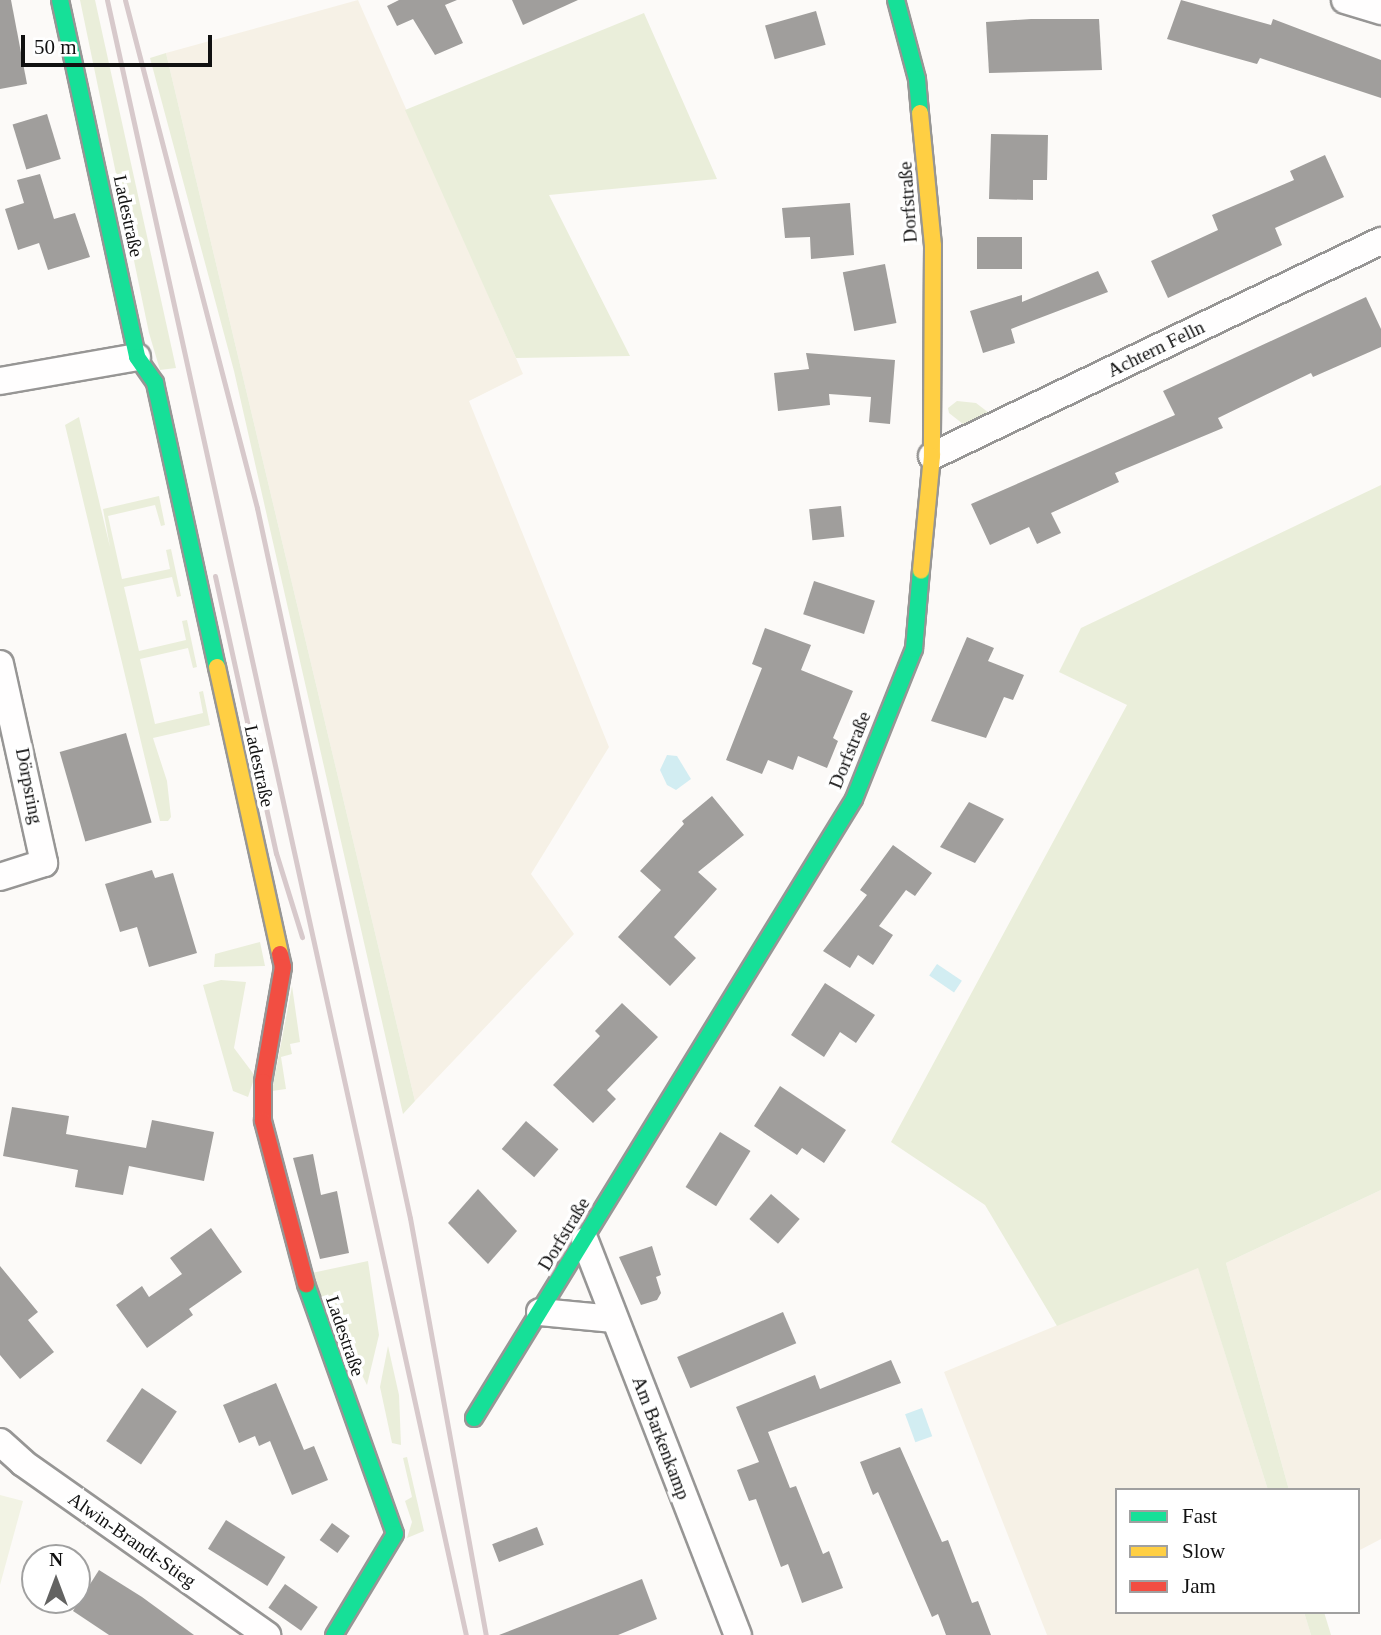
<!DOCTYPE html>
<meta charset="utf-8">
<style>
body{margin:0}
#map{position:relative;width:1381px;height:1635px;overflow:hidden;background:#fcfaf8;font-family:"Times New Roman",serif}
div>[style]{position:absolute}
[style*='--x']{left:calc(var(--x)*1px);top:calc(var(--y)*1px);width:calc(var(--w)*1px);rotate:calc(var(--a)*1deg)}
.farmland>*{inset:0;background:#f6f1e6}
.green>*{inset:0;background:#eaeeda}
.pitch>*{inset:0;background:#f2f3e4}
.water>*{inset:0;background:#d2edf2;transform-origin:0 0}
.building>*{inset:0;background:#a09e9c;transform-origin:0 0}
.roads{filter:drop-shadow(2px 0 #979695) drop-shadow(-2px 0 #979695) drop-shadow(0 2px #979695) drop-shadow(0 -2px #979695)}
.street>*{height:26px;margin:-13px;padding:0 13px;transform-origin:13px;border-radius:13px;background:#fffefe}
.fast>*{height:16px;margin:-8px;padding:0 8px;transform-origin:8px;border-radius:8px;background:#16e098}
.slow>*{height:16px;margin:-8px;padding:0 8px;transform-origin:8px;border-radius:8px;background:#ffcf43}
.jam>*{height:16px;margin:-8px;padding:0 8px;transform-origin:8px;border-radius:8px;background:#f24e42}
.rail>*{height:5px;margin:-2.5px;padding:0 2.5px;transform-origin:2.5px;border-radius:2.5px;background:#d7c9cb}
span{translate:-50% -50%;white-space:nowrap;text-align:center;line-height:1.15;-webkit-text-stroke:7px #fff;paint-order:stroke}
.street-label{font-size:19px;color:#111}
.legend{position:absolute;left:1115px;top:1488px;width:245px;height:126px;box-sizing:border-box;background:#fff;border:2px solid #a0a0a0;margin:0;padding:9px 12px;list-style:none;font-size:21px;color:#111}
.legend li{display:flex;align-items:center;gap:14px;height:35px}
.legend b{width:35px;border:2px solid #a0a0a0}
.north{position:absolute;left:21px;top:1544px;width:70px;height:70px;box-sizing:border-box;background:#fff;border:2px solid #a0a0a0;border-radius:50%;rotate:0deg;font-size:19px;font-weight:700;line-height:28px;text-align:center;color:#111}
.north::after{content:'';display:block;margin:auto;width:24px;height:32px;background:#636362;clip-path:polygon(50% 0,100% 100%,50% 72%,0 100%)}
.scale{position:absolute;left:21px;top:35px;width:191px;height:32px;box-sizing:border-box;border:4px solid #111;border-top:0;padding-left:9px;font-size:21px;line-height:24px;white-space:nowrap;color:#111;-webkit-text-stroke:5px #fff;paint-order:stroke}
</style>
<div id="map">
<div class="farmland">
<div style="clip-path:polygon(358px 0,523px 374px,469px 401px,609px 747px,531px 874px,574px 934px,415px 1101px,166px 53px)"></div>
<div style="clip-path:polygon(1381px 1190px,1381px 1539px,1358px 1551px,1358px 1490px,1289px 1490px,1226px 1263px)"></div>
<div style="clip-path:polygon(1198px 1267px,1268px 1490px,1117px 1490px,1117px 1612px,1304px 1612px,1311px 1635px,1047px 1635px,944px 1372px)"></div>
</div>
<div class="green">
<div style="clip-path:polygon(80px 0,95px 0,176px 368px,160px 370px,149px 333px)"></div>
<div style="clip-path:polygon(644px 13px,717px 179px,549px 195px,630px 356px,516px 358px,405px 110px)"></div>
<div style="clip-path:polygon(166px 53px,415px 1101px,403px 1114px,234px 371px,150px 58px)"></div>
<div style="clip-path:polygon(957px 401px,976px 403px,993px 416px,963px 424px,949px 413px,948px 408px)"></div>
<div style="clip-path:polygon(79px 417px,110px 547px,103px 509px,159px 496px,165px 525px,161px 526px,155px 505px,108px 516px,122px 579px,170px 569px,166px 550px,171px 549px,181px 596px,177px 597px,172px 577px,124px 587px,139px 651px,186px 640px,182px 621px,187px 620px,197px 667px,193px 668px,188px 648px,140px 659px,155px 724px,203px 713px,199px 692px,203px 691px,210px 725px,153px 738px,167px 781px,171px 817px,168px 821px,160px 821px,65px 425px)"></div>
<div style="clip-path:polygon(1381px 485px,1381px 1190px,1226px 1263px,1289px 1490px,1268px 1490px,1198px 1268px,1057px 1326px,985px 1205px,891px 1142px,1127px 705px,1059px 672px,1081px 628px)"></div>
<div style="clip-path:polygon(260px 942px,265px 966px,214px 967px,215px 954px)"></div>
<div style="clip-path:polygon(221px 980px,246px 982px,234px 1048px,255px 1076px,248px 1097px,233px 1091px,203px 985px)"></div>
<div style="clip-path:polygon(292px 986px,300px 1042px,290px 1044px,292px 1054px,281px 1057px,286px 1089px,272px 1091px)"></div>
<div style="clip-path:polygon(368px 1261px,379px 1335px,367px 1385px,362px 1375px,346px 1366px,307px 1274px)"></div>
<div style="clip-path:polygon(388px 1346px,399px 1395px,401px 1445px,392px 1443px,380px 1387px)"></div>
<div style="clip-path:polygon(407px 1457px,424px 1531px,407px 1538px,412px 1522px,405px 1501px,412px 1497px,403px 1458px)"></div>
<div style="clip-path:polygon(1304px 1612px,1324px 1612px,1331px 1635px,1311px 1635px)"></div>
</div>
<div class="pitch">
<div style="clip-path:polygon(0 1495px,23px 1501px,0 1585px)"></div>
</div>
<div class="water">
<div style="clip-path:polygon(667px 755px,677px 756px,691px 779px,676px 790px,667px 785px,660px 770px)"></div>
<div style="left:937px;top:964px;width:30px;height:14px;rotate:34deg"></div>
<div style="left:922px;top:1408px;width:30px;height:18px;rotate:70deg"></div>
</div>
<div class="building">
<div style="clip-path:polygon(0 0,11px 0,27px 84px,0 89px)"></div>
<div style="clip-path:polygon(399px 0,457px 0,445px 5px,463px 43px,435px 55px,413px 19px,397px 26px,387px 6px)"></div>
<div style="clip-path:polygon(512px 0,578px 0,523px 25px)"></div>
<div style="clip-path:polygon(1181px 0,1271px 25px,1273px 19px,1381px 60px,1381px 98px,1260px 58px,1257px 64px,1167px 39px)"></div>
<div style="left:816px;top:11px;width:35px;height:53px;rotate:74deg"></div>
<div style="clip-path:polygon(1031px 19px,1099px 19px,1102px 70px,989px 73px,986px 22px)"></div>
<div style="left:47px;top:114px;width:47px;height:36px;rotate:73deg"></div>
<div style="clip-path:polygon(991px 134px,1048px 135px,1047px 180px,1033px 180px,1033px 200px,989px 199px)"></div>
<div style="clip-path:polygon(1325px 155px,1344px 197px,1275px 228px,1282px 245px,1168px 298px,1151px 261px,1218px 230px,1212px 215px,1294px 180px,1290px 171px)"></div>
<div style="clip-path:polygon(40px 174px,54px 219px,75px 213px,90px 257px,48px 270px,39px 243px,18px 250px,5px 209px,24px 203px,17px 180px)"></div>
<div style="clip-path:polygon(850px 203px,854px 255px,811px 259px,810px 237px,785px 238px,782px 208px)"></div>
<div style="left:977px;top:237px;width:45px;height:32px"></div>
<div style="left:885px;top:264px;width:60px;height:43px;rotate:79deg"></div>
<div style="clip-path:polygon(1098px 271px,1108px 292px,1011px 329px,1015px 343px,983px 353px,970px 311px,1022px 295px,1022px 302px)"></div>
<div style="clip-path:polygon(1366px 297px,1381px 329px,1381px 347px,1313px 377px,1311px 373px,1218px 418px,1223px 428px,1115px 473px,1119px 482px,1051px 513px,1061px 533px,1037px 544px,1029px 527px,990px 545px,971px 504px,1175px 415px,1163px 391px)"></div>
<div style="clip-path:polygon(806px 353px,895px 360px,890px 424px,869px 422px,871px 397px,829px 394px,830px 405px,778px 411px,774px 373px,809px 369px)"></div>
<div style="left:841px;top:506px;width:31px;height:32px;rotate:84deg"></div>
<div style="left:814px;top:581px;width:64px;height:35px;rotate:18deg"></div>
<div style="clip-path:polygon(765px 628px,811px 645px,801px 670px,853px 691px,833px 738px,838px 741px,827px 768px,798px 756px,793px 770px,768px 760px,762px 774px,726px 760px,762px 668px,752px 664px)"></div>
<div style="clip-path:polygon(967px 637px,994px 648px,988px 661px,1024px 675px,1013px 700px,1004px 697px,986px 738px,931px 721px)"></div>
<div style="left:126px;top:733px;width:93px;height:69px;rotate:74deg"></div>
<div style="clip-path:polygon(712px 796px,744px 835px,698px 872px,717px 889px,674px 937px,696px 958px,670px 986px,618px 937px,661px 890px,640px 871px,684px 824px,682px 821px)"></div>
<div style="clip-path:polygon(969px 802px,1004px 819px,975px 863px,940px 847px)"></div>
<div style="clip-path:polygon(893px 845px,932px 873px,915px 896px,906px 890px,879px 926px,893px 935px,873px 965px,858px 955px,850px 968px,823px 951px,867px 895px,860px 890px)"></div>
<div style="clip-path:polygon(152px 870px,155px 878px,173px 873px,197px 953px,149px 967px,137px 927px,120px 932px,105px 884px)"></div>
<div style="clip-path:polygon(825px 983px,875px 1015px,856px 1043px,840px 1032px,824px 1057px,791px 1035px)"></div>
<div style="clip-path:polygon(622px 1003px,658px 1037px,607px 1090px,616px 1099px,593px 1123px,553px 1085px,600px 1036px,595px 1031px)"></div>
<div style="clip-path:polygon(780px 1086px,846px 1130px,824px 1163px,802px 1148px,797px 1155px,754px 1126px)"></div>
<div style="clip-path:polygon(12px 1107px,69px 1116px,66px 1134px,146px 1148px,152px 1120px,214px 1132px,204px 1181px,129px 1166px,123px 1195px,75px 1187px,78px 1170px,3px 1156px)"></div>
<div style="left:526px;top:1121px;width:43px;height:37px;rotate:41deg"></div>
<div style="left:720px;top:1132px;width:36px;height:65px;rotate:32deg"></div>
<div style="clip-path:polygon(313px 1154px,321px 1195px,337px 1191px,349px 1253px,320px 1259px,293px 1158px)"></div>
<div style="clip-path:polygon(478px 1189px,517px 1231px,488px 1264px,448px 1223px)"></div>
<div style="left:771px;top:1194px;width:38px;height:33px;rotate:41deg"></div>
<div style="clip-path:polygon(211px 1228px,242px 1272px,189px 1309px,193px 1315px,147px 1348px,116px 1305px,142px 1286px,149px 1297px,182px 1274px,170px 1258px)"></div>
<div style="clip-path:polygon(652px 1246px,661px 1275px,656px 1277px,661px 1293px,657px 1300px,641px 1305px,619px 1257px)"></div>
<div style="clip-path:polygon(0 1266px,38px 1312px,28px 1320px,54px 1352px,20px 1379px,0 1355px)"></div>
<div style="left:783px;top:1312px;width:34px;height:115px;rotate:67deg"></div>
<div style="clip-path:polygon(891px 1360px,901px 1383px,768px 1432px,790px 1488px,796px 1486px,823px 1554px,829px 1551px,843px 1588px,802px 1603px,788px 1564px,781px 1567px,756px 1499px,749px 1501px,737px 1470px,759px 1462px,736px 1407px,815px 1375px,820px 1389px)"></div>
<div style="clip-path:polygon(276px 1383px,304px 1450px,314px 1446px,328px 1480px,292px 1495px,270px 1441px,259px 1446px,255px 1436px,239px 1443px,223px 1405px)"></div>
<div style="left:142px;top:1388px;width:42px;height:64px;rotate:34deg"></div>
<div style="clip-path:polygon(900px 1447px,942px 1542px,948px 1540px,972px 1603px,978px 1601px,991px 1635px,946px 1635px,938px 1614px,932px 1617px,878px 1492px,873px 1495px,860px 1462px)"></div>
<div style="left:226px;top:1520px;width:70px;height:34px;rotate:32deg"></div>
<div style="left:332px;top:1523px;width:22px;height:21px;rotate:36deg"></div>
<div style="left:537px;top:1527px;width:19px;height:48px;rotate:69deg"></div>
<div style="clip-path:polygon(99px 1570px,142px 1597px,194px 1635px,109px 1635px,73px 1611px)"></div>
<div style="clip-path:polygon(642px 1579px,657px 1619px,618px 1635px,499px 1635px)"></div>
<div style="left:285px;top:1584px;width:40px;height:29px;rotate:35deg"></div>
</div>
<div class="roads">
<div class="street">
<div style="--x:1345;--y:0;--w:38;--a:17"></div>
<div style="--x:0;--y:381;--w:139;--a:-9.9"></div>
<div style="--x:932;--y:456;--w:498;--a:-25.6"></div>
<div style="--x:0;--y:664;--w:204;--a:77.5"></div>
<div style="--x:44;--y:863;--w:46;--a:162.3"></div>
<div style="--x:585;--y:1241;--w:423;--a:68.8"></div>
<div style="--x:540;--y:1312;--w:74;--a:5.4"></div>
<div style="--x:0;--y:1442;--w:31;--a:42"></div>
<div style="--x:23;--y:1463;--w:299;--a:35.2"></div>
</div>
<div class="fast">
<div style="--x:60;--y:0;--w:365;--a:77.8"></div>
<div style="--x:137;--y:357;--w:32;--a:55"></div>
<div style="--x:155;--y:383;--w:291;--a:77.7"></div>
<div style="--x:896;--y:0;--w:82;--a:75.1"></div>
<div style="--x:917;--y:79;--w:34;--a:85"></div>
<div style="--x:306;--y:1284;--w:265;--a:70.4"></div>
<div style="--x:395;--y:1534;--w:118;--a:121.1"></div>
<div style="--x:474;--y:1418;--w:726;--a:-58.45"></div>
<div style="--x:854;--y:799;--w:162;--a:-68.2"></div>
<div style="--x:914;--y:649;--w:79;--a:-84.9"></div>
</div>
<div class="slow">
<div style="--x:920;--y:113;--w:134;--a:84.4"></div>
<div style="--x:933;--y:246;--w:210;--a:90.3"></div>
<div style="--x:932;--y:456;--w:115;--a:95.5"></div>
<div style="--x:217;--y:667;--w:294;--a:77.6"></div>
</div>
<div class="jam">
<div style="--x:280;--y:954;--w:13;--a:77"></div>
<div style="--x:283;--y:967;--w:117;--a:99.9"></div>
<div style="--x:263;--y:1082;--w:39;--a:90"></div>
<div style="--x:263;--y:1121;--w:169;--a:75.2"></div>
</div>
</div>
<div class="rail">
<div style="--x:107;--y:0;--w:1674;--a:77.62"></div>
<div style="--x:125;--y:0;--w:525;--a:75.43"></div>
<div style="--x:257;--y:508;--w:726;--a:77.84"></div>
<div style="--x:410;--y:1218;--w:424;--a:79.7"></div>
<div style="--x:215;--y:576;--w:284;--a:77.6"></div>
<div style="--x:276;--y:853;--w:88;--a:72.8"></div>
</div>
<div class="street-label">
<span style="left:908px;top:202px;rotate:-94deg">Dorfstraße</span>
<span style="left:128px;top:216px;rotate:78deg">Ladestraße</span>
<span style="left:1156px;top:349px;rotate:-26deg">Achtern Felln</span>
<span style="left:850px;top:750px;rotate:-68deg">Dorfstraße</span>
<span style="left:259px;top:766px;rotate:78deg">Ladestraße</span>
<span style="left:29px;top:786px;rotate:79deg">Dörpsring</span>
<span style="left:564px;top:1234px;rotate:-59deg">Dorfstraße</span>
<span style="left:345px;top:1336px;rotate:71deg">Ladestraße</span>
<span style="left:661px;top:1438px;rotate:69deg">Am Barkenkamp</span>
<span style="left:132px;top:1540px;rotate:35deg">Alwin-Brandt-Stieg</span>
</div>
<ul class="legend">
<li><b style="height:9px;background:#16e098"></b>Fast</li>
<li><b style="height:9px;background:#ffcf43"></b>Slow</li>
<li><b style="height:9px;background:#f24e42"></b>Jam</li>
</ul>
<div class="north">N</div>
<div class="scale">50 m</div>
</div>
